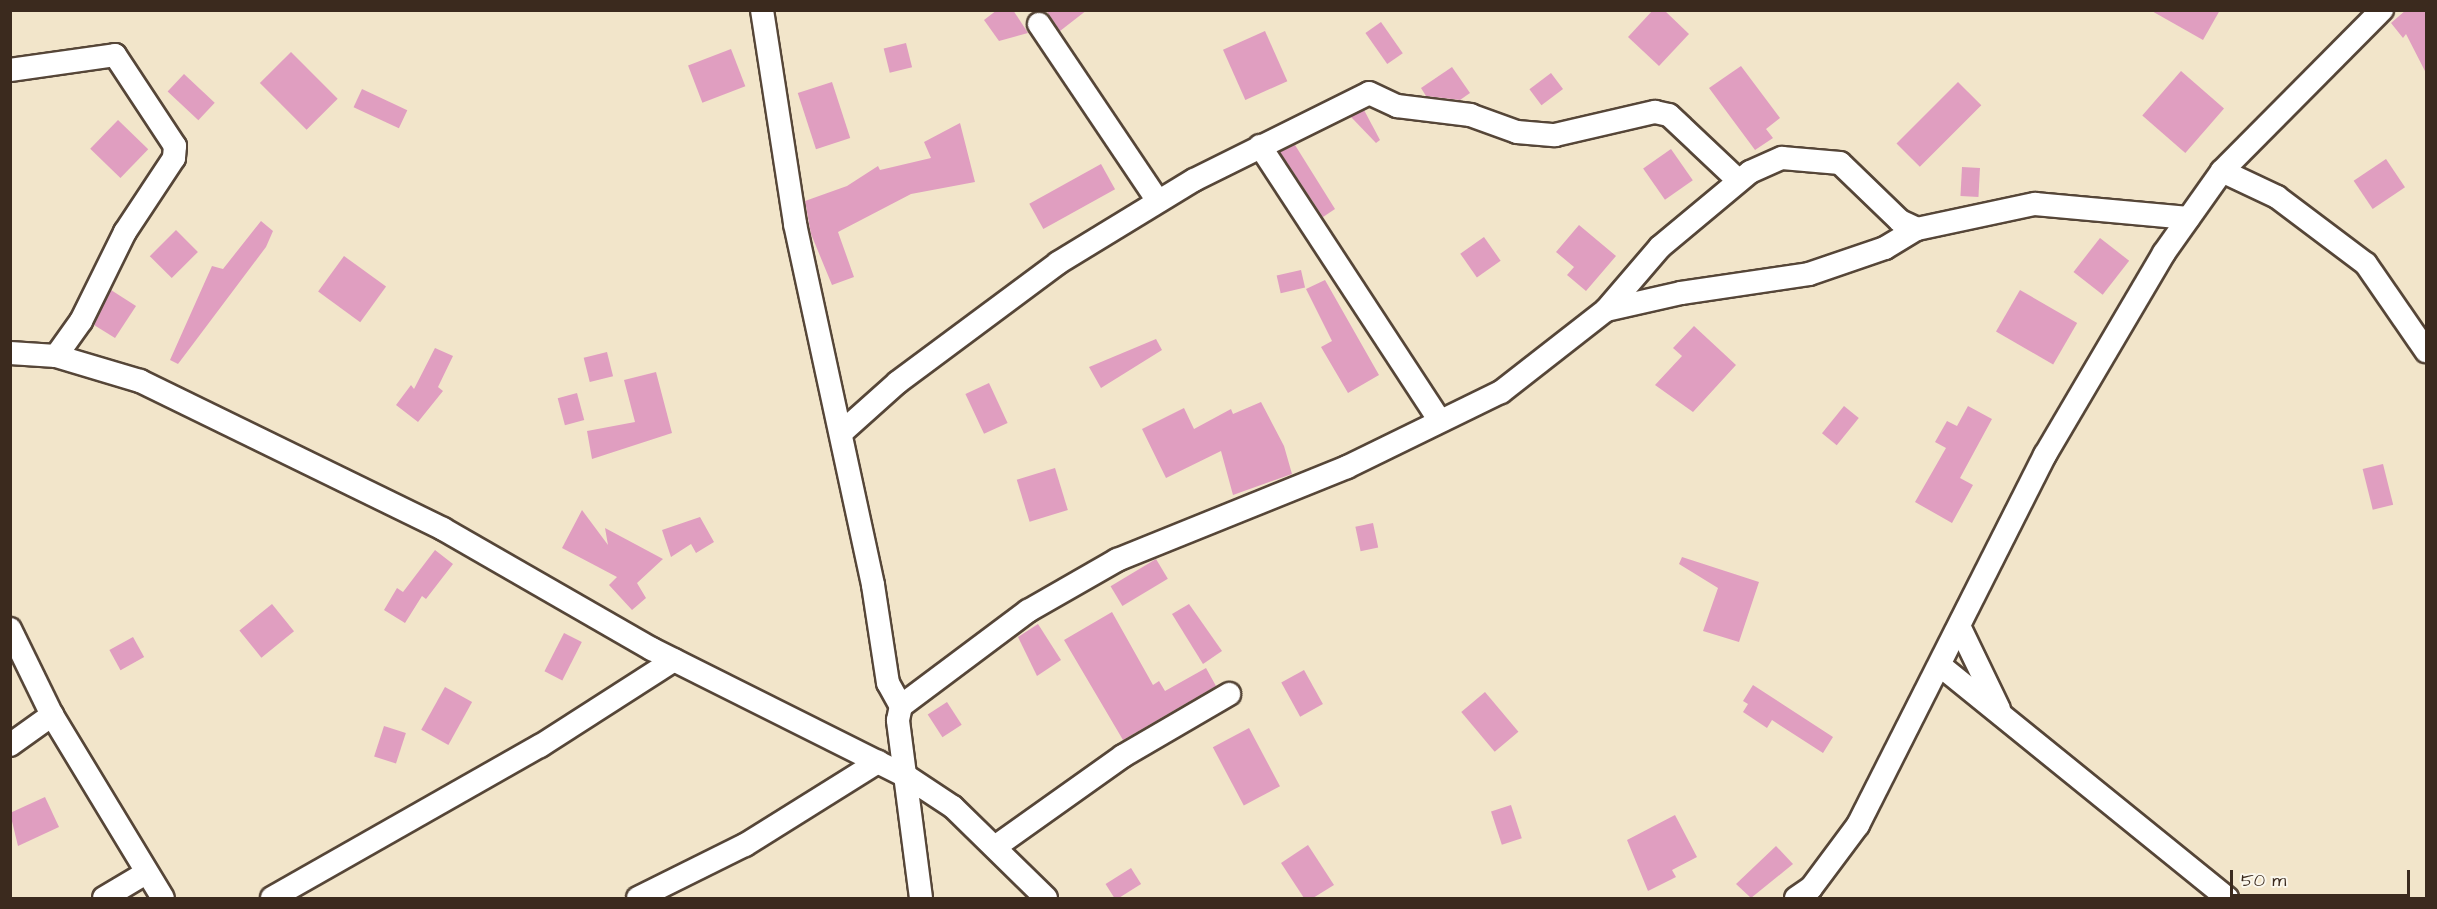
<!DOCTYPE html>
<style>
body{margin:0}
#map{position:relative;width:2437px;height:909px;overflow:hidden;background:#f2e5ca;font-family:"Architects Daughter",sans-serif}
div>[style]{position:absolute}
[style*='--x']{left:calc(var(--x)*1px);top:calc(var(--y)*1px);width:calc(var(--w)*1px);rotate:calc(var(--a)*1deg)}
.building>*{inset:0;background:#e09ec0;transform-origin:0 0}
.roads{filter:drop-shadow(2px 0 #564638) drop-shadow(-2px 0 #564638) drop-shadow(0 2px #564638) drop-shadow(0 -2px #564638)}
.minor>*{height:22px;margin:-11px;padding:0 11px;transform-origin:11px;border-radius:11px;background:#fff}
span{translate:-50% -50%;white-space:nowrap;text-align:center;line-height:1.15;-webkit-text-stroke:4.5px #fbf7ec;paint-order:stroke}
.frame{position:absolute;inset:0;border:12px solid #3b2a1e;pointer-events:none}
.scale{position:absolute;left:2230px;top:870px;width:180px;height:27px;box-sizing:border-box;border:3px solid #3b2a1e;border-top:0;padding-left:8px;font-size:18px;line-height:21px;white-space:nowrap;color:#3b2a1e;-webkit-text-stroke:4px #fbf7ec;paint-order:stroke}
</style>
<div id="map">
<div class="building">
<div style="clip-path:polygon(997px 10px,1013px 10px,1028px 33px,999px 41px,984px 20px)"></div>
<div style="clip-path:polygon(1046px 10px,1087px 10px,1060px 31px)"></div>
<div style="clip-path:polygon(1653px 10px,1664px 10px,1689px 34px,1659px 66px,1628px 37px)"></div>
<div style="clip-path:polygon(2150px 10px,2220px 10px,2203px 40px)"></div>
<div style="clip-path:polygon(2406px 10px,2427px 10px,2427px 75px,2406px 34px,2403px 38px,2391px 23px)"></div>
<div style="left:1381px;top:22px;width:38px;height:19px;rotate:55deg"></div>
<div style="left:1265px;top:31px;width:55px;height:46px;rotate:66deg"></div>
<div style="left:906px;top:43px;width:25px;height:23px;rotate:76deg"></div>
<div style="left:731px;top:49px;width:40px;height:46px;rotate:69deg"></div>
<div style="left:291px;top:52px;width:66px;height:44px;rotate:45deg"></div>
<div style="clip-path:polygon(1741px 66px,1780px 118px,1766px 129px,1773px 138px,1755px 150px,1709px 88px)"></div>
<div style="clip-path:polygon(1452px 67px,1470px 93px,1460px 100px,1426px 96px,1421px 88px)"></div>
<div style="left:2181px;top:71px;width:57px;height:59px;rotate:41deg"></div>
<div style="left:1551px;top:73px;width:20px;height:27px;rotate:53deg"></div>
<div style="left:184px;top:74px;width:42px;height:24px;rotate:43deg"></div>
<div style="left:832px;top:82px;width:59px;height:36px;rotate:72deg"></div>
<div style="left:1958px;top:82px;width:33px;height:87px;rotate:45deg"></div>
<div style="left:362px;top:89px;width:50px;height:20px;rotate:25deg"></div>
<div style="clip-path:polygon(1364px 110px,1380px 140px,1376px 143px,1351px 117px)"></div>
<div style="left:118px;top:120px;width:42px;height:40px;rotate:44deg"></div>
<div style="clip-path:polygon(960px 123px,975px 182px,911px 194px,838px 232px,854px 277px,832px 285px,811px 234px,805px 201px,847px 186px,878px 166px,880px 170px,931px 158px,924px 142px)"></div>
<div style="clip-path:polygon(1295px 145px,1335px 209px,1323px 217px,1280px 152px)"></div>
<div style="left:1671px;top:149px;width:38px;height:34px;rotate:55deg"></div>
<div style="left:2386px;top:159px;width:34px;height:39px;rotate:56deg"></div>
<div style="left:1101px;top:164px;width:29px;height:82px;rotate:61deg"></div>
<div style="left:1962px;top:167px;width:18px;height:29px;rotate:3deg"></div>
<div style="clip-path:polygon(261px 221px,273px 231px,266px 247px,178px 364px,170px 360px,212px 266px,223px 269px)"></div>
<div style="clip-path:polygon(1579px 225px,1616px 256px,1586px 291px,1567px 275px,1574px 267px,1556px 252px)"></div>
<div style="left:176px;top:230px;width:31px;height:37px;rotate:45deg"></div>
<div style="left:1484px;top:237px;width:29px;height:29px;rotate:55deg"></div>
<div style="left:2100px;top:238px;width:37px;height:43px;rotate:38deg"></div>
<div style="left:344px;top:256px;width:52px;height:44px;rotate:36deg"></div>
<div style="left:1301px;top:270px;width:18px;height:25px;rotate:77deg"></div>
<div style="clip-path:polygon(1325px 280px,1379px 375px,1348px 393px,1321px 347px,1332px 341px,1306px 289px)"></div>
<div style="clip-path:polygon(111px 290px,136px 306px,115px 338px,94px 325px)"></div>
<div style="left:2020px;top:290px;width:66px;height:48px;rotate:30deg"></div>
<div style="clip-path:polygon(1694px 326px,1736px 365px,1693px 412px,1655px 385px,1682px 356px,1673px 348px)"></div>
<div style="clip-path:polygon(1156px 339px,1162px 350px,1101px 388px,1089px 367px)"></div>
<div style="clip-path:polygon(435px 348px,453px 356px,438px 387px,443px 391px,418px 422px,396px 405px,411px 385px,414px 389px)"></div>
<div style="left:607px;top:352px;width:25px;height:24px;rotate:76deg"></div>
<div style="clip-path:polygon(656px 372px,672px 433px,592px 459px,587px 431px,635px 422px,624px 380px)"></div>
<div style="left:989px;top:383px;width:44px;height:26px;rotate:65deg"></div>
<div style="left:577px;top:393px;width:28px;height:20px;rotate:75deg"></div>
<div style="clip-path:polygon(1261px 402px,1284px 446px,1292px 474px,1233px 495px,1221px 451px,1166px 478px,1142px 429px,1184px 408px,1194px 429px,1231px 409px,1233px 414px)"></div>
<div style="left:1844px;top:406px;width:19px;height:35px;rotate:39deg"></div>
<div style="clip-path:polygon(1968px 406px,1992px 419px,1960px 478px,1973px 485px,1952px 523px,1915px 502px,1946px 448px,1935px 442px,1947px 421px,1957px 426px)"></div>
<div style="left:2383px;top:464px;width:42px;height:21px;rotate:76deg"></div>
<div style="left:1055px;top:468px;width:44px;height:40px;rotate:73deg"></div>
<div style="clip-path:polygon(582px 510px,608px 545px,605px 528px,663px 559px,637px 583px,646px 598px,632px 610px,609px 585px,617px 577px,562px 548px)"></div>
<div style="clip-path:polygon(700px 517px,714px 542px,696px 553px,691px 544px,671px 557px,662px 530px)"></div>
<div style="left:1373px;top:523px;width:25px;height:18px;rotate:78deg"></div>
<div style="clip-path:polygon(435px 550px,453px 564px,426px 599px,422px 596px,405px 623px,384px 610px,397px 588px,403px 592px)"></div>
<div style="clip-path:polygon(1682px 557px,1759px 582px,1739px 642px,1703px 631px,1718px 588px,1679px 564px)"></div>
<div style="left:1156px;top:559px;width:23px;height:53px;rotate:59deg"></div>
<div style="left:272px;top:604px;width:35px;height:42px;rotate:51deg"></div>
<div style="clip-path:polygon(1189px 604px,1222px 651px,1203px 664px,1172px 614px)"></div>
<div style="clip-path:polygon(1112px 612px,1153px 685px,1159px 681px,1165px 691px,1206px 668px,1216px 686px,1123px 740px,1064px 640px)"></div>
<div style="clip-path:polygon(1038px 624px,1061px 660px,1037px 676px,1018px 637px)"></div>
<div style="left:564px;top:633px;width:20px;height:43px;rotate:27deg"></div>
<div style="left:133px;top:637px;width:23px;height:27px;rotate:61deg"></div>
<div style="left:1304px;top:670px;width:39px;height:26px;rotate:61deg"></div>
<div style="clip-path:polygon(1753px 685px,1833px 737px,1823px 753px,1772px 720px,1767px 728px,1743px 712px,1748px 704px,1743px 701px)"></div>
<div style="left:445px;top:687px;width:31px;height:49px;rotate:29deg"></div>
<div style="left:1485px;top:692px;width:52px;height:31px;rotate:50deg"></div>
<div style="left:947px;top:702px;width:27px;height:23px;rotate:57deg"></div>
<div style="left:384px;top:726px;width:23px;height:32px;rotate:18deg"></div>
<div style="left:1249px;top:728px;width:66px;height:41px;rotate:62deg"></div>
<div style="clip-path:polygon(45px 797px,59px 827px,18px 846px,10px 813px)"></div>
<div style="left:1511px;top:805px;width:35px;height:21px;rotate:72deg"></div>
<div style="clip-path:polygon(1675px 815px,1697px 857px,1672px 870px,1676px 877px,1648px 891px,1627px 840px)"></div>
<div style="clip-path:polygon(1308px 845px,1334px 885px,1313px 898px,1304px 898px,1281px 863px)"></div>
<div style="clip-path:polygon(1776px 846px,1793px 864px,1751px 898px,1736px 884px)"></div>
<div style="left:1131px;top:868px;width:19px;height:30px;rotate:58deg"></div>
</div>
<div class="roads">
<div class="minor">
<div style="--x:762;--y:10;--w:217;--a:81.2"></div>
<div style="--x:795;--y:224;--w:369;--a:77.8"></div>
<div style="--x:873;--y:585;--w:99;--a:81.3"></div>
<div style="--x:888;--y:683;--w:26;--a:61"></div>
<div style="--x:1039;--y:24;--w:213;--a:56.1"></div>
<div style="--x:10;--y:70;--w:106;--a:-8.1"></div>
<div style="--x:115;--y:55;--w:109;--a:56.6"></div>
<div style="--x:175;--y:146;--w:12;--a:95"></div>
<div style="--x:174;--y:158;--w:89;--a:123.5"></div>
<div style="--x:125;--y:232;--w:99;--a:116.3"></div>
<div style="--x:81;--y:321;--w:43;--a:125.5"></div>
<div style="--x:1260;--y:146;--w:327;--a:56.8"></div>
<div style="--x:2222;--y:171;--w:61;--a:25.3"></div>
<div style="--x:2277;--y:197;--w:111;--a:37"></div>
<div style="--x:2366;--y:264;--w:106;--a:55.4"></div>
<div style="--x:1606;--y:310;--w:77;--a:-12.8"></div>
<div style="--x:1681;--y:293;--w:129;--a:-8.4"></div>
<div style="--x:1809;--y:274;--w:80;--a:-18.9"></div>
<div style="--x:1885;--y:248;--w:37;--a:-31"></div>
<div style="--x:10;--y:353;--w:46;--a:3.7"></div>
<div style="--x:56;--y:356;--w:88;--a:16.6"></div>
<div style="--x:140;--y:381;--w:337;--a:26"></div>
<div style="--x:443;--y:529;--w:241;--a:29.9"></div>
<div style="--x:652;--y:649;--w:284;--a:26.6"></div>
<div style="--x:906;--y:776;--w:56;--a:33.4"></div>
<div style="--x:953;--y:807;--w:130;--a:44.4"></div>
<div style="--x:841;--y:433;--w:76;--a:-41.8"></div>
<div style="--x:898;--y:382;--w:199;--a:-36.6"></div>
<div style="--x:1058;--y:263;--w:159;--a:-31.4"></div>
<div style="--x:1194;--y:180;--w:195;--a:-26.4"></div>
<div style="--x:1369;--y:93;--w:31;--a:25"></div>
<div style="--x:1397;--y:106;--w:74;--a:7"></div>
<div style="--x:1470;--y:115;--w:50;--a:19.9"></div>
<div style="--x:1517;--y:132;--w:38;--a:5"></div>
<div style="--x:1555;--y:135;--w:103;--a:-13"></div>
<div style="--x:1655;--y:112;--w:14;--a:12"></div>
<div style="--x:1669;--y:115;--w:95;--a:43.3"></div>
<div style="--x:10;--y:629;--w:96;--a:64"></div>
<div style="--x:52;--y:715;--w:214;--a:58.8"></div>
<div style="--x:1961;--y:630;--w:88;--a:64.3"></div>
<div style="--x:1942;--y:667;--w:367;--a:39"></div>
<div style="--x:10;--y:745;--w:52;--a:-35.5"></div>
<div style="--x:995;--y:847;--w:157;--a:-35.4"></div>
<div style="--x:1123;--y:756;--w:123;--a:-30.3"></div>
<div style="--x:104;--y:898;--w:49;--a:-30.8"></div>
<div style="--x:272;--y:898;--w:308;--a:-29.6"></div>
<div style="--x:540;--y:746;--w:159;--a:-32.7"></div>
<div style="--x:638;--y:898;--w:119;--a:-26.4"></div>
<div style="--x:745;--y:845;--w:157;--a:-32"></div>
<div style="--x:921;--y:898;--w:179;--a:-97.4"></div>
<div style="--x:898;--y:720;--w:14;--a:-78"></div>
<div style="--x:901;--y:706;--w:159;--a:-36.8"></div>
<div style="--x:1028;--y:611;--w:103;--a:-29.8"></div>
<div style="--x:1117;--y:560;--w:248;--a:-22"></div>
<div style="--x:1347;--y:467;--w:171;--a:-26"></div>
<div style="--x:1501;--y:392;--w:133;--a:-38"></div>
<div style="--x:1606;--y:310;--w:83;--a:-49.4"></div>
<div style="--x:1660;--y:247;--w:117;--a:-39.8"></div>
<div style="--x:1750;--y:172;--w:35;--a:-24"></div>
<div style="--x:1782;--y:158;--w:58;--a:4.9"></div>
<div style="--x:1840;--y:163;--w:83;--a:44"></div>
<div style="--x:1900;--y:221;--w:19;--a:25"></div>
<div style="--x:1917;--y:229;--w:121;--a:-12"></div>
<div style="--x:2035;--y:204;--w:154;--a:5.2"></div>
<div style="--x:1796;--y:898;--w:18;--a:-34"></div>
<div style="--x:1811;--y:888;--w:79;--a:-53.3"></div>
<div style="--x:1858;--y:825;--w:415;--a:-63.2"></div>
<div style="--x:2045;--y:455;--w:234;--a:-59.5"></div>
<div style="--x:2164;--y:253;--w:100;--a:-54.7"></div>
<div style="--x:2222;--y:171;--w:227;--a:-45.2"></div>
</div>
</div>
<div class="frame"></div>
<div class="scale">50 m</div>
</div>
